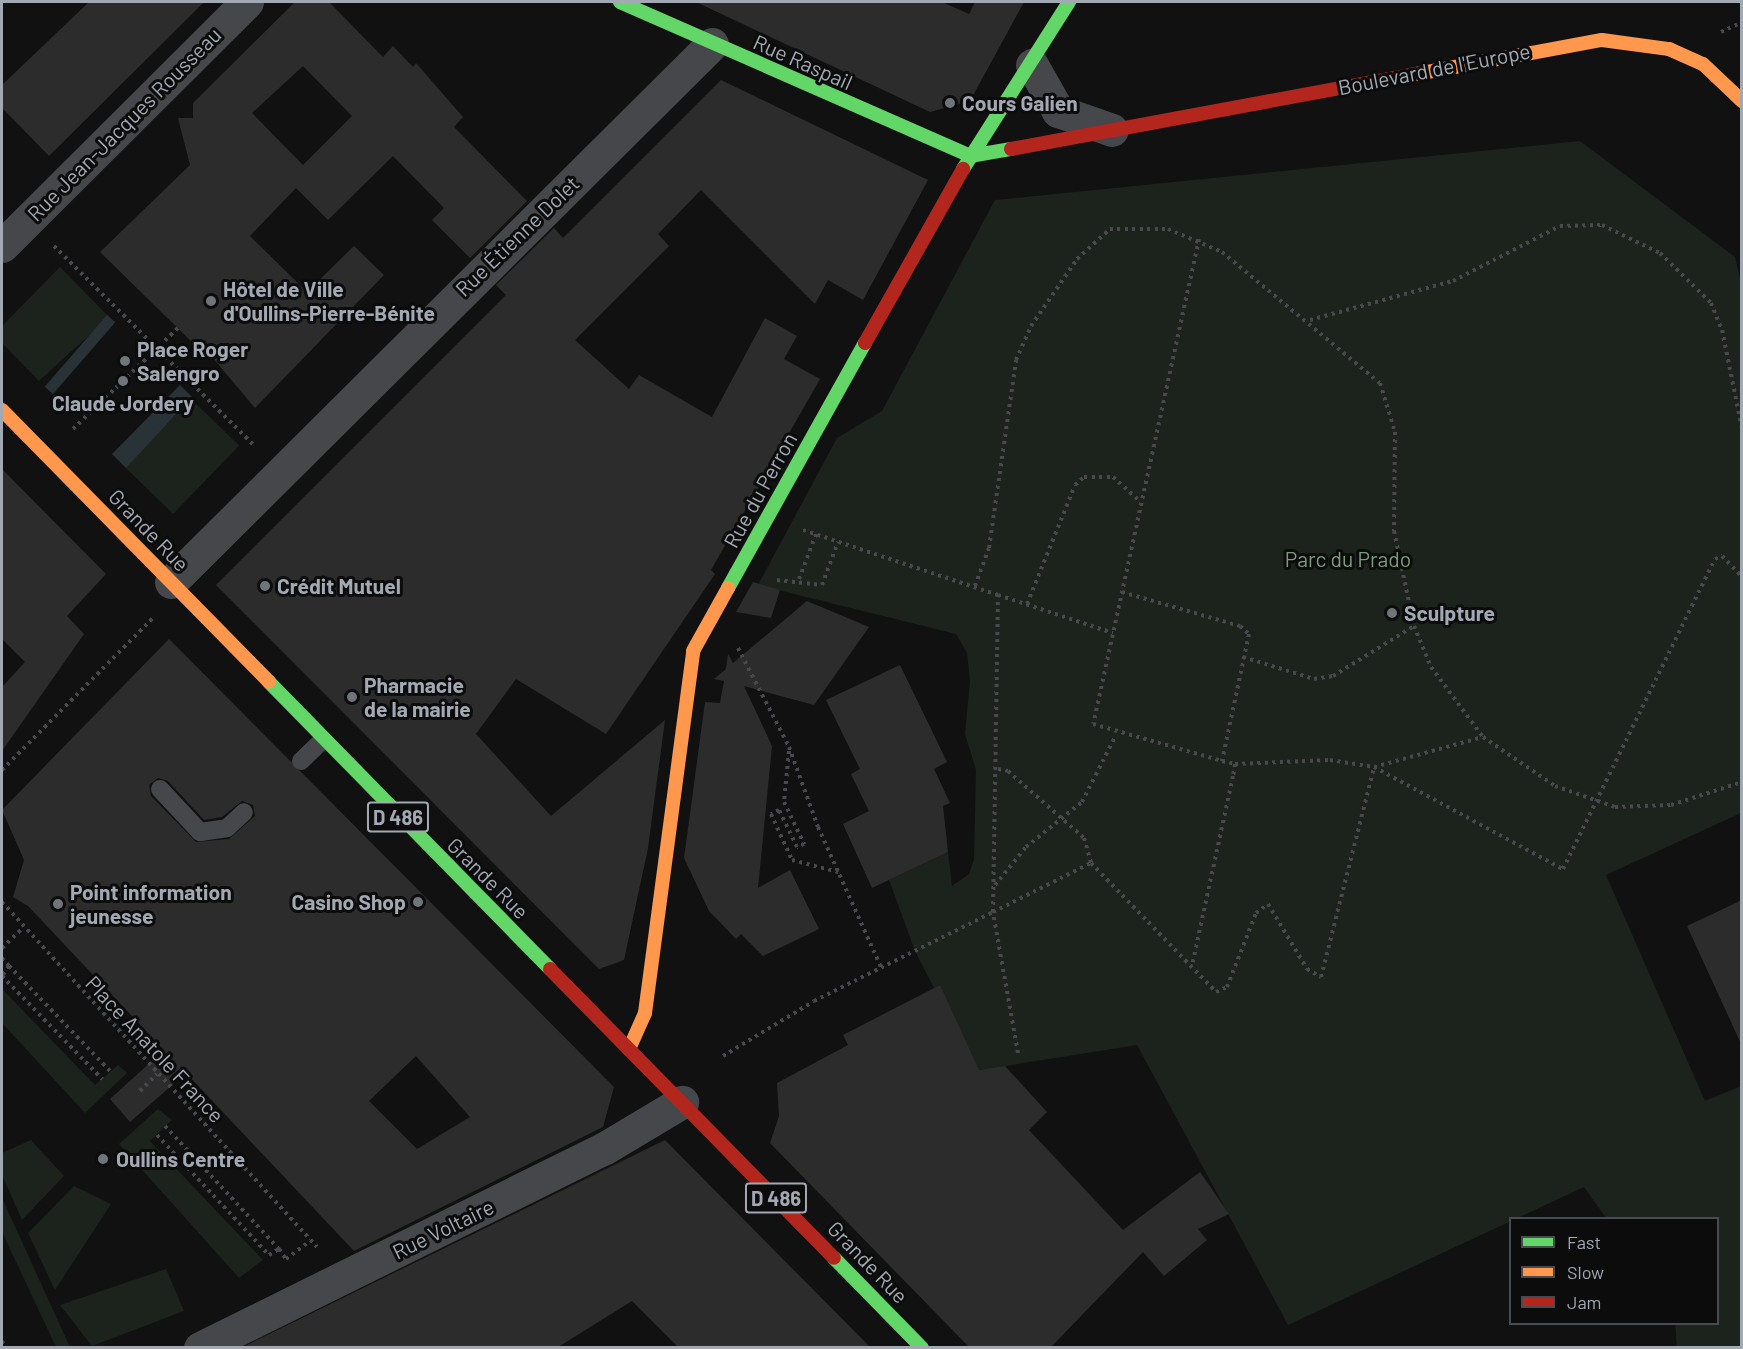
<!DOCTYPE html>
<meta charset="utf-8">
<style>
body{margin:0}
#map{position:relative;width:1743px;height:1349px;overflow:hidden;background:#111112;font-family:Barlow,sans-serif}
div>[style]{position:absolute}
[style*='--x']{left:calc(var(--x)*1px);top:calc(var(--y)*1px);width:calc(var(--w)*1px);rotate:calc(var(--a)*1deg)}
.green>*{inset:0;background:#1c221c;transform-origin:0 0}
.water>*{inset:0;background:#293236;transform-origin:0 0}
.building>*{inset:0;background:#2c2c2d}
.path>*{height:4px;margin-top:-2px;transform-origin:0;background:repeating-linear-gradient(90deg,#47494c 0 3px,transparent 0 7.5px)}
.lane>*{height:18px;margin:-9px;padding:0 9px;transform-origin:9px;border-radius:9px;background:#46474a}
.street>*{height:33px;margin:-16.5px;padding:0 16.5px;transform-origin:16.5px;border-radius:16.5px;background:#46474a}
.fast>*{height:14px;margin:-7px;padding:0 7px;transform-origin:7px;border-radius:7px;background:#63d668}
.slow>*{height:14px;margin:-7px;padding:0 7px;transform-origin:7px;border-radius:7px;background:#ff974d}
.jam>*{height:14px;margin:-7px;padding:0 7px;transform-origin:7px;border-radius:7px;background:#b3261e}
.dots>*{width:16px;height:16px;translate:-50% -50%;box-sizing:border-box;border:3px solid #0c0c0d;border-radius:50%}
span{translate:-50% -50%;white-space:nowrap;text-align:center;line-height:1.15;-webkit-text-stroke:6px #0c0c0d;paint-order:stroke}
.shield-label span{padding:2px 4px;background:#0c0c0d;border:2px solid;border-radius:4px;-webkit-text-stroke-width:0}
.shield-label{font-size:20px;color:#a3a9b3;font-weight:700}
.street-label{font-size:21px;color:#a3a9b3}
.poi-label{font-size:21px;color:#a3a9b3;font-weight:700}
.left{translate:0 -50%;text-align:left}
.right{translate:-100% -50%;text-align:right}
.park-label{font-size:21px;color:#7c9d7a}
.frame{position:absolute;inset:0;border:3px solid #a3a9b3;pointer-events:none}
.legend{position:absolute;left:1509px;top:1217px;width:210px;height:108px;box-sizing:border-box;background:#0c0c0d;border:2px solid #484b4f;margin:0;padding:8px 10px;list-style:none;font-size:18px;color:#a3a9b3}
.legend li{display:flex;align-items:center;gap:12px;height:30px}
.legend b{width:30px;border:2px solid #484b4f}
</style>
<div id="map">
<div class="green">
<div style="clip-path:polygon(1580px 141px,1735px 257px,1742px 286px,1741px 813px,1606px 875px,1705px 1101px,1741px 1086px,1741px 1347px,1677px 1347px,1675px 1324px,1718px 1324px,1718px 1218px,1606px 1218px,1584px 1187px,1288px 1325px,1137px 1045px,974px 1071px,940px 985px,934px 988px,915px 951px,889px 880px,948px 852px,952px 886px,969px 874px,974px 859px,976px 770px,965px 734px,970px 681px,967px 653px,956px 634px,758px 585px,837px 438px,882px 411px,995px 200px)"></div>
<div style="clip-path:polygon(60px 267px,109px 317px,39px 381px,2px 343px,2px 326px)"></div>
<div style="left:191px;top:399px;width:67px;height:95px;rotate:44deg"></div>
<div style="clip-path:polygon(2px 989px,95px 1085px,118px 1065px,127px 1073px,85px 1113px,2px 1023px)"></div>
<div style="clip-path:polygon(158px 1109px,172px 1120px,150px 1141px,263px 1260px,239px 1278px,119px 1144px)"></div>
<div style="clip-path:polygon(31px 1140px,64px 1176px,22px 1220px,2px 1175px,2px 1153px)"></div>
<div style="clip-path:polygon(74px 1186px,111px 1204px,55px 1290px,28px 1233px)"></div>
<div style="clip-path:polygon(2px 1198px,70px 1347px,56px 1347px,2px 1232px)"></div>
<div style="clip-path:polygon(166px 1269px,184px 1311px,92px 1346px,60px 1305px)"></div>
</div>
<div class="water">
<div style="left:107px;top:315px;width:11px;height:95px;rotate:41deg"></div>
<div style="clip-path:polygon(180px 385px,192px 397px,126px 468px,112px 454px)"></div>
</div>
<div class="building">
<div style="clip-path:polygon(89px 2px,204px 2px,49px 156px,2px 108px,2px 85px)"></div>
<div style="clip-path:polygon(evenodd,295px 2px,329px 2px,383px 57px,393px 46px,413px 67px,416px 63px,463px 117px,454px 127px,527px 201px,470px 258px,432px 220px,444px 208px,393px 156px,328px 220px,296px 188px,250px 236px,307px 292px,354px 246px,384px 275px,255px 408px,202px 345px,196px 346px,100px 252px,190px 165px,178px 118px,193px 118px,193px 103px,295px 2px,303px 66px,352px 116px,303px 165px,252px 113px,303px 66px)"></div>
<div style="clip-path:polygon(696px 2px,942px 2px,969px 14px,975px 2px,1024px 2px,970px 101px,930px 112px)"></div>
<div style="clip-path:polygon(721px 80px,928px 180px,863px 300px,828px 280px,815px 304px,701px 190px,658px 234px,669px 246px,575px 340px,629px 389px,639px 375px,712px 417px,765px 318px,797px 336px,784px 359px,820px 379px,711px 570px,715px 574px,606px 734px,516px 679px,476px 734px,551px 816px,665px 720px,648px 848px,624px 960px,599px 969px,216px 585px,506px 295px,496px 285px,554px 228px,563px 238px)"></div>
<div style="clip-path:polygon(2px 469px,106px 574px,67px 616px,84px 634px,2px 751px,2px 687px,25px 662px,2px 639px)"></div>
<div style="clip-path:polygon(753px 582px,780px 590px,771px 618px,736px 612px)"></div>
<div style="clip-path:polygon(807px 601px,869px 627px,814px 705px,744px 686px,772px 746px,758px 888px,790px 870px,819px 929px,763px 956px,741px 934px,736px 939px,709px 911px,684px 858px,705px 702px,720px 703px,724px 681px,714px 679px,726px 669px,728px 654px,733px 663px)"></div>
<div style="clip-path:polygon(evenodd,169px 639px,614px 1087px,603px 1127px,354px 1251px,186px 1073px,130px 1122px,110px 1099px,164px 1050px,28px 906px,13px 897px,24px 860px,2px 810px,169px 639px,158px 778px,168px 781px,204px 820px,222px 817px,242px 801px,253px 805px,255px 816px,229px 839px,196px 842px,151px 796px,149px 785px,158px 778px,169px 639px,416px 1056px,470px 1117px,417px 1149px,369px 1101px,416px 1056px)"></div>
<div style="clip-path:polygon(900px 665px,947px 762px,934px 769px,950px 803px,943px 806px,948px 852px,872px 888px,843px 824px,869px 811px,851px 774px,860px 769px,826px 700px)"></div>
<div style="clip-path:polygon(1742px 900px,1742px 1046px,1687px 926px)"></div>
<div style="clip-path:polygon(940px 985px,979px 1070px,1005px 1066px,1047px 1112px,1029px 1130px,1123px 1230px,1200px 1172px,1229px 1214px,1198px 1229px,1207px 1240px,1164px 1276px,1143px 1252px,1051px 1347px,969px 1347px,770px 1143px,779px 1116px,777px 1083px,848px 1045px,843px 1035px)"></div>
<div style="clip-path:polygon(665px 1140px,870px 1347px,678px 1347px,632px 1301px,558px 1347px,243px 1347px)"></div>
</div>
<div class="path">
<div style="--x:1721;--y:32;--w:23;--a:-25"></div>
<div style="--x:1199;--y:239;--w:496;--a:102.3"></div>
<div style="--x:1093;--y:724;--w:134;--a:16"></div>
<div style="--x:54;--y:246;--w:284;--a:44.9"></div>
<div style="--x:1310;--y:320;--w:148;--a:-15.3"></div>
<div style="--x:1453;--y:281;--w:120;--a:-27.2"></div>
<div style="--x:1560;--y:226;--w:42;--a:-1.4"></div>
<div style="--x:1602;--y:225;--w:64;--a:25.8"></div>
<div style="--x:1660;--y:253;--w:71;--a:44.4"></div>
<div style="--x:1711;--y:303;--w:29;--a:68"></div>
<div style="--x:1722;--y:330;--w:100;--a:78.5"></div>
<div style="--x:73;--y:429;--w:146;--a:-43.9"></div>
<div style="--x:799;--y:579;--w:48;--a:-69.3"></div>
<div style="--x:777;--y:580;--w:45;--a:6.3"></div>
<div style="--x:822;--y:585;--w:46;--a:-69.6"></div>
<div style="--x:975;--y:586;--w:40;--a:-69.8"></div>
<div style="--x:989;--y:548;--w:190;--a:-81.8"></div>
<div style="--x:1016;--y:360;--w:37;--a:-66"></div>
<div style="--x:1031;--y:326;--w:81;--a:-55.5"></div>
<div style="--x:1077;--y:259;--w:45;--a:-42.3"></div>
<div style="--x:1110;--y:229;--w:58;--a:0"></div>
<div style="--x:1168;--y:229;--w:59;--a:23.1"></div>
<div style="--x:1222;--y:252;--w:205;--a:39.7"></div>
<div style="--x:1380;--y:383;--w:51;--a:73"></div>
<div style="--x:1395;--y:432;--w:99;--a:90.6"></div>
<div style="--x:1394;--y:531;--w:97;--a:78.1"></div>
<div style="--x:1414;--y:626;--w:44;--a:67.5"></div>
<div style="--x:1431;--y:667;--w:87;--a:53.4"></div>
<div style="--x:1483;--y:737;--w:87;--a:34.2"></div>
<div style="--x:1555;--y:786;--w:64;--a:19.3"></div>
<div style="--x:1615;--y:807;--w:56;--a:-2"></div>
<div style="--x:1671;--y:805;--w:75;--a:-17.9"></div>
<div style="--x:1122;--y:592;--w:123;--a:16.1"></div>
<div style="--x:1240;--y:626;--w:12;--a:42"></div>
<div style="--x:1249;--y:634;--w:130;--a:102"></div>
<div style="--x:1222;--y:761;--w:13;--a:13"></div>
<div style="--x:1235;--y:764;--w:12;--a:99"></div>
<div style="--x:1233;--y:776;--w:193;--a:102.2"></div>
<div style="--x:998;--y:595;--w:121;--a:18.3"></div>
<div style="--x:1027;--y:604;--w:128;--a:-68"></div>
<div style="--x:1075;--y:485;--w:12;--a:-42"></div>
<div style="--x:1084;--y:477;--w:29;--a:0"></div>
<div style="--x:1113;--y:477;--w:36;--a:42"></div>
<div style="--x:738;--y:648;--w:111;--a:62.7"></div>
<div style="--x:789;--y:747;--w:85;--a:70.1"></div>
<div style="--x:818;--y:827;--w:154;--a:65.8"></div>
<div style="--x:1243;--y:657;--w:74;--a:17.2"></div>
<div style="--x:1314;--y:679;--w:19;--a:-9"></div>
<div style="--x:1333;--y:676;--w:95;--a:-31.7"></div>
<div style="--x:789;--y:751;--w:51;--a:95.6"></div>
<div style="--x:784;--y:802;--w:47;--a:64.5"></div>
<div style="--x:804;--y:844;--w:8;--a:157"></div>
<div style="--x:797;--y:847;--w:41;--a:-115.9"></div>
<div style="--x:779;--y:810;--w:9;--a:153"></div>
<div style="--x:771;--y:814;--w:51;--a:65.5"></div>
<div style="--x:792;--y:860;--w:48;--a:14.6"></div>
<div style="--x:1235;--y:764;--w:95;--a:-2.4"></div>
<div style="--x:1330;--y:760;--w:45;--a:9"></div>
<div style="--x:1374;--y:767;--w:113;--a:-15.4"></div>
<div style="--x:998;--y:769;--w:10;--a:11"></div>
<div style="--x:1008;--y:771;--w:101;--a:41.4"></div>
<div style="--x:1084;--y:838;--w:26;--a:74"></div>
<div style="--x:1091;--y:863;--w:180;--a:45.9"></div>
<div style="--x:1216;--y:992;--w:12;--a:-24"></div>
<div style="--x:1227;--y:987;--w:79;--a:-68.6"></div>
<div style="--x:1256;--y:913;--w:15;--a:-37"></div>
<div style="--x:1268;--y:904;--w:76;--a:59"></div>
<div style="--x:1307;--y:969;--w:16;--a:30"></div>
<div style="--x:1321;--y:977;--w:217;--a:-75.8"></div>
<div style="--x:1374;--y:767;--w:215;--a:28.4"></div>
<div style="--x:1563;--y:869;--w:345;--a:-63.9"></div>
<div style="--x:1715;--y:559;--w:8;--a:-23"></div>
<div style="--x:1722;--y:556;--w:29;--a:46"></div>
<div style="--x:2;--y:770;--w:214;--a:-45.2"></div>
<div style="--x:995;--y:885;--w:49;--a:-50.8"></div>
<div style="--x:1026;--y:847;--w:72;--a:-38.8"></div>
<div style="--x:1082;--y:802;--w:75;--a:-63.1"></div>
<div style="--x:2;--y:902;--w:467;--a:47.6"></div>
<div style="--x:2;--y:948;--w:29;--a:-44"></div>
<div style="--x:2;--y:958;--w:11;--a:49"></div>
<div style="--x:9;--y:966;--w:12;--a:125"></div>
<div style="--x:2;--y:976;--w:144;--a:45.8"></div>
<div style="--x:9;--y:966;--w:147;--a:46.1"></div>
<div style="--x:1018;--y:1053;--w:143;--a:-100.1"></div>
<div style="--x:993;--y:912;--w:110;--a:-26.6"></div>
<div style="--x:723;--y:1056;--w:106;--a:-31.1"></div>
<div style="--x:814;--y:1001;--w:200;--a:-26.4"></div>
<div style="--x:993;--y:912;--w:317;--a:-89.1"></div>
<div style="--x:998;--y:595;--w:206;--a:-161.6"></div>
<div style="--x:140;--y:1091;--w:24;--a:-45"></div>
<div style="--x:165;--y:1126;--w:168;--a:47.2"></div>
<div style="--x:157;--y:1135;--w:164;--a:47"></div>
<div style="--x:269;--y:1255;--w:12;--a:-31"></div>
<div style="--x:279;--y:1249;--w:12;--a:55"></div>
<div style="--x:286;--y:1259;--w:31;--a:-37"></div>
<div style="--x:2;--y:1341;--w:8;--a:67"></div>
</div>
<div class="lane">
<div style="--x:301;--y:761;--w:29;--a:-44"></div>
<div style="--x:160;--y:789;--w:59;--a:47.1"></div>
<div style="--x:200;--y:832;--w:27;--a:-8"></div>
<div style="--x:227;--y:828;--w:23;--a:-43"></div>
</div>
<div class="street">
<div style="--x:1032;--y:65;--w:53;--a:60.5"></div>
<div style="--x:1058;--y:111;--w:57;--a:19.4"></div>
<div style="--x:2;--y:246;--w:346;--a:-44.9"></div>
<div style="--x:171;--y:582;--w:763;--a:-44.84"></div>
<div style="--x:200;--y:1348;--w:452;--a:-26.3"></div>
<div style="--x:605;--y:1148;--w:90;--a:-30.9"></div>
</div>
<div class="fast">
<div style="--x:620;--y:2;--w:382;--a:23.7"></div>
<div style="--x:970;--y:156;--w:42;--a:-9.7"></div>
<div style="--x:963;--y:169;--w:198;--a:-57.6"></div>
<div style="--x:728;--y:588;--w:281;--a:-60.8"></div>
<div style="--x:269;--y:682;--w:402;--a:45.6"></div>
<div style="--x:834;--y:1258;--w:126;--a:45.6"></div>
</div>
<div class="slow">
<div style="--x:1411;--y:75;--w:194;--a:-10.4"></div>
<div style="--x:1602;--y:40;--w:68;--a:7.7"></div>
<div style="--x:1669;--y:49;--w:37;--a:24"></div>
<div style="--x:1703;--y:64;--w:54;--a:43.5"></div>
<div style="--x:2;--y:410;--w:381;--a:45.5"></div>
<div style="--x:629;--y:1049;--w:39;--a:-66"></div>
<div style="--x:645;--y:1013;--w:365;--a:-82.4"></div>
<div style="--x:693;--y:651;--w:72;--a:-60.9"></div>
</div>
<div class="jam">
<div style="--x:1011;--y:149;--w:407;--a:-10.5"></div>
<div style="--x:865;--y:343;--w:200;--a:-60.6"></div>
<div style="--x:550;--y:969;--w:405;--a:45.5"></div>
</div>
<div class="dots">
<div style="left:950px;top:103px;background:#70747b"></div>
<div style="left:211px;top:301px;background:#70747b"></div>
<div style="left:125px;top:361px;background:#70747b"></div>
<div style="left:123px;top:381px;background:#70747b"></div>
<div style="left:265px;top:586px;background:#70747b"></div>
<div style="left:1392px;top:613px;background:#70747b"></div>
<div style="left:352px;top:697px;background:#70747b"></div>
<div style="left:418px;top:902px;background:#70747b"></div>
<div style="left:58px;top:904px;background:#70747b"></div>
<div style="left:103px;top:1159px;background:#70747b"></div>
</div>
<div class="shield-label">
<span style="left:398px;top:817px">D 486</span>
<span style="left:776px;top:1198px">D 486</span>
</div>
<div class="street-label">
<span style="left:803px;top:62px;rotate:24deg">Rue Raspail</span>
<span style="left:1434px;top:69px;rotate:-11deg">Boulevard de l'Europe</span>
<span style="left:124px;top:124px;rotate:-45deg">Rue Jean-Jacques Rousseau</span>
<span style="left:517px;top:236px;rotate:-44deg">Rue Étienne Dolet</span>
<span style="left:760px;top:490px;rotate:-61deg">Rue du Perron</span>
<span style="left:149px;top:530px;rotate:46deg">Grande Rue</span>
<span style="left:488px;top:878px;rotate:45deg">Grande Rue</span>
<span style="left:155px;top:1049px;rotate:47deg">Place Anatole France</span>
<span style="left:443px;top:1229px;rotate:-26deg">Rue Voltaire</span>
<span style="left:868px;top:1262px;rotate:46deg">Grande Rue</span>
</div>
<div class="poi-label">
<span class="left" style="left:962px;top:103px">Cours Galien</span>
<span class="left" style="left:223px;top:301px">Hôtel de Ville<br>d'Oullins-Pierre-Bénite</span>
<span class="left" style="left:137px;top:361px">Place Roger<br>Salengro</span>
<span style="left:123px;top:403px">Claude Jordery</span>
<span class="left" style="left:277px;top:586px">Crédit Mutuel</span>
<span class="left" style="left:1404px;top:613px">Sculpture</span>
<span class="left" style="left:364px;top:697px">Pharmacie<br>de la mairie</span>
<span class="left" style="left:70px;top:904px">Point information<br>jeunesse</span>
<span class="right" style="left:406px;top:902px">Casino Shop</span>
<span class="left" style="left:116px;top:1159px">Oullins Centre</span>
</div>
<div class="park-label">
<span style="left:1348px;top:559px">Parc du Prado</span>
</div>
<div class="frame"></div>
<ul class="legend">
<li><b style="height:8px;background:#63d668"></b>Fast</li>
<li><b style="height:8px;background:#ff974d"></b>Slow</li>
<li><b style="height:8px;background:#b3261e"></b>Jam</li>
</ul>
</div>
